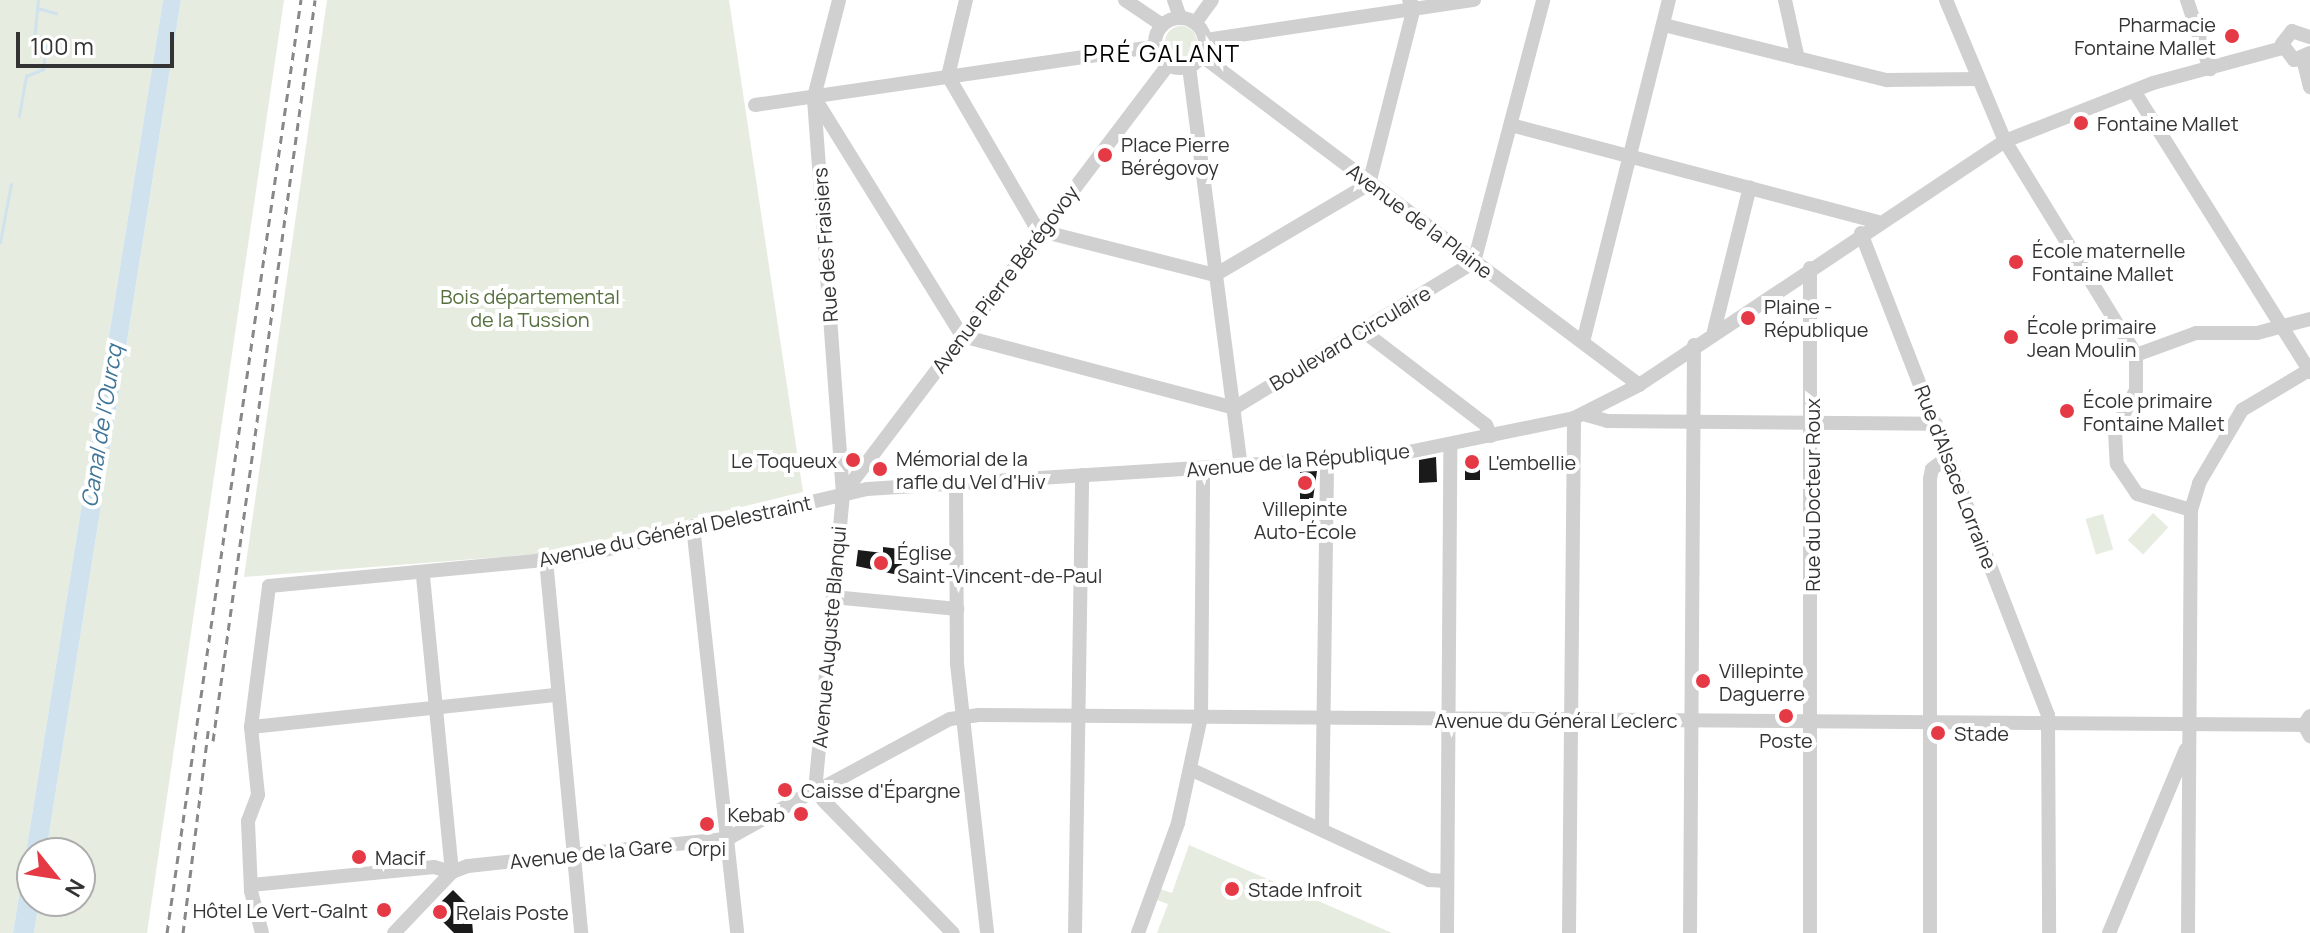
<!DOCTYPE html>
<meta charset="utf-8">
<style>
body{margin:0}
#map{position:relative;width:2310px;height:933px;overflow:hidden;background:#fff;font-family:Manrope,sans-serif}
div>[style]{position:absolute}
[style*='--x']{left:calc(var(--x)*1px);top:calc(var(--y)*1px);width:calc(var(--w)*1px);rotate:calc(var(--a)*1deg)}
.green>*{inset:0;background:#e6ecdf;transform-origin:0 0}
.round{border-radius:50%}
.water>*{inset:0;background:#cfe2ee}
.stream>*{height:3px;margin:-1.5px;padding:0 1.5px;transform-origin:1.5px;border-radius:1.5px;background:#cfe2ee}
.building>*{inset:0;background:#1a1a1a;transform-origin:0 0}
.minor>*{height:14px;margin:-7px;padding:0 7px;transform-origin:7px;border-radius:7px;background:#d0d0d0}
.minor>.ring{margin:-7px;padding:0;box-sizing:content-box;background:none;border:14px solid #d0d0d0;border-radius:50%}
.rail>*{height:3px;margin-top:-1.5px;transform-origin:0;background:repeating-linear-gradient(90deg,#888 0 8px,transparent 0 14px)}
.dots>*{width:22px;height:22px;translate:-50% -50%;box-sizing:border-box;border:4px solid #fff;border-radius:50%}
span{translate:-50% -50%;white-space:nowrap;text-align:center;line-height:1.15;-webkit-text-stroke:8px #fff;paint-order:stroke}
.poi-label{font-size:20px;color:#333}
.right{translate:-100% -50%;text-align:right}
.left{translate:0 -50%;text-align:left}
.street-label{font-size:20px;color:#333}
.park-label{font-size:20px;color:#56703f}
.water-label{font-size:22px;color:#3f7597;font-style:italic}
.quarter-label{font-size:24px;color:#000;letter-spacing:2px}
.north{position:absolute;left:16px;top:837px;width:80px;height:80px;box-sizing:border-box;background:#fff;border:2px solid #adadad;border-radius:50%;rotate:120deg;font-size:22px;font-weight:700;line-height:32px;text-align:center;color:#333}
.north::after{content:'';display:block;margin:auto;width:28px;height:36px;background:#e63946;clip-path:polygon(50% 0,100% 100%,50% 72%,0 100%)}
.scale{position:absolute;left:16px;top:32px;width:158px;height:36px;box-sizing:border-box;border:4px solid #333;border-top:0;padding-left:10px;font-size:24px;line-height:28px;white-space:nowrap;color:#333;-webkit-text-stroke:6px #fff;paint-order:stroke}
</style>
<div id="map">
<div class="green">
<div style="clip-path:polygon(0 0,163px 0,13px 933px,0 933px)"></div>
<div style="clip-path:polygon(181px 0,284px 0,147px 933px,34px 933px,39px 901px,80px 901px,80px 853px,46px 853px)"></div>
<div style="clip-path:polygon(327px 0,729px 0,803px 492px,550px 553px,244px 577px)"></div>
<div class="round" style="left:1165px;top:26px;width:32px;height:32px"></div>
<div style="left:2153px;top:513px;width:21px;height:37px;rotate:43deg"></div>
<div style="left:2103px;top:514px;width:37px;height:18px;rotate:74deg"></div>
<div style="clip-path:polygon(1189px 845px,1392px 933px,1157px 933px,1168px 904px,1157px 900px,1160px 889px,1172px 893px)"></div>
</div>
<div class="water">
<div style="clip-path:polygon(163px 0,181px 0,46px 853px,32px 853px,32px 901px,39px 901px,34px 933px,13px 933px)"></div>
</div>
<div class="stream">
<div style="--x:38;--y:0;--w:8;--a:97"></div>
<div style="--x:37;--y:8;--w:20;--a:15"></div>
<div style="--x:19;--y:116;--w:41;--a:-80.1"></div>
<div style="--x:26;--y:76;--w:18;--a:-22"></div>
<div style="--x:43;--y:69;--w:23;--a:-83"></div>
<div style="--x:46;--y:46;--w:14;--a:-150"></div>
<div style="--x:34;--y:39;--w:31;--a:-84"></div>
<div style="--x:0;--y:242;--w:59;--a:-79.3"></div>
</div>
<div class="building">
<div style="left:1480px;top:454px;width:26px;height:15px;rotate:90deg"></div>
<div style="clip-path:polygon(1436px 457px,1437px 482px,1419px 483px,1419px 460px)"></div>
<div style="clip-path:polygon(1317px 471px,1313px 499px,1300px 499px,1300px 472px)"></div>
<div style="clip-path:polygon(883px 547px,900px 549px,903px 576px,856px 566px,858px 550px,883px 553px)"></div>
<div style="clip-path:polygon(453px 890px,471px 908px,473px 933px,454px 933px,432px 911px)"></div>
</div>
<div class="minor">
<div style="--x:966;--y:0;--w:78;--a:103.3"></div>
<div style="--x:948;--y:76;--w:171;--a:59.8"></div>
<div style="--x:1034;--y:224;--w:17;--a:31"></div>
<div style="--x:1049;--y:233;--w:171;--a:14.2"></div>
<div style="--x:1215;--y:275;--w:179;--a:-30.6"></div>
<div style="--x:1369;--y:184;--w:182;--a:-75.7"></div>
<div style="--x:1414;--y:8;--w:9;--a:-122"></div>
<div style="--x:1125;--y:0;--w:45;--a:34"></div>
<div style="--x:1174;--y:0;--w:18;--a:71"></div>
<div style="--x:1785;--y:0;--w:60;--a:77.6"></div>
<div style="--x:1946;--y:0;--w:153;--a:67.3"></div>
<div style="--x:2005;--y:141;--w:251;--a:58.5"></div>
<div style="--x:2136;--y:355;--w:35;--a:90"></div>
<div style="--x:2136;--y:390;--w:46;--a:117.1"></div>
<div style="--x:2115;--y:431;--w:33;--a:87"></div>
<div style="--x:2117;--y:464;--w:36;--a:56"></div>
<div style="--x:2137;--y:494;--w:56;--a:16.5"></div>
<div style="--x:2187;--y:0;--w:73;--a:71.6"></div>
<div class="ring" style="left:1155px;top:18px;width:36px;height:36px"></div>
<div style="--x:1196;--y:22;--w:27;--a:-54"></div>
<div style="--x:1664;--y:25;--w:230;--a:13.9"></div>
<div style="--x:1887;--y:80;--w:90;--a:-0.6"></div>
<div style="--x:2310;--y:37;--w:19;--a:-162"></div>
<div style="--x:2292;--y:31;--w:16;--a:128"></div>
<div style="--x:2282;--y:44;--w:20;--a:53"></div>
<div style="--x:2294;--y:60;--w:17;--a:-24"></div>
<div style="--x:1206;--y:40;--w:271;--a:-8.5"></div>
<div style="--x:1202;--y:56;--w:547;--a:36.97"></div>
<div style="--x:2303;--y:59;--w:29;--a:76"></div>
<div style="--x:1189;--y:67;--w:402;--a:82.6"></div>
<div style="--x:2134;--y:91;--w:332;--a:57.9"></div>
<div style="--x:814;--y:97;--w:281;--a:58.2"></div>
<div style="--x:962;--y:336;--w:281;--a:14.8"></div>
<div style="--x:1234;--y:408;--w:281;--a:-31.3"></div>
<div style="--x:1474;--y:262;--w:271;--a:-75.2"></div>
<div style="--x:755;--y:105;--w:404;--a:-8.3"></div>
<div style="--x:1511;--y:125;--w:379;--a:14.8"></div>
<div style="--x:1861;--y:233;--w:517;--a:68.8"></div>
<div style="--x:2048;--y:715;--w:218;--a:89.7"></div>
<div style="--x:1363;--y:331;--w:155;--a:37.4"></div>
<div style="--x:1486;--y:425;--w:12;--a:66"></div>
<div style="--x:1714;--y:331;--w:148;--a:-76"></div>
<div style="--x:1583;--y:342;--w:353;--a:-75.9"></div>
<div style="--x:2136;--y:355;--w:64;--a:-20.1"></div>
<div style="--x:2196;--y:333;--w:61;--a:0"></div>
<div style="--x:2257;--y:333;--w:55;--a:-14.8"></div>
<div style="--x:1583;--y:414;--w:25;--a:16"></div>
<div style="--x:1607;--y:421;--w:329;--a:0.5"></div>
<div style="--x:956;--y:483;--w:181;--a:89.7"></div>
<div style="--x:957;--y:664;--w:271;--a:83.6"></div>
<div style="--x:843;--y:494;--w:538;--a:-52.85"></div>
<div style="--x:693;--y:526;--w:409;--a:83.8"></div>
<div style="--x:546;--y:560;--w:375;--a:84.6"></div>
<div style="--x:833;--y:597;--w:125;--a:5.5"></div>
<div style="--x:2310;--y:716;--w:11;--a:124"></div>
<div style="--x:2304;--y:725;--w:13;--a:61"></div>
<div style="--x:251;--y:727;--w:308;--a:-6"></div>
<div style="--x:1190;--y:769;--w:264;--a:24.9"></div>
<div style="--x:1429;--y:880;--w:18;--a:3"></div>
<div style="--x:816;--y:780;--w:287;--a:-84.6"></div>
<div style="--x:843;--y:494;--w:398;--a:-94.2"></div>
<div style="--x:814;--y:97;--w:100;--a:-75.5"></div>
<div style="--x:826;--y:786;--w:141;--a:-28.4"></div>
<div style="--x:950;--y:719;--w:29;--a:-8"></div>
<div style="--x:979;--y:715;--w:1325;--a:0.43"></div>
<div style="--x:823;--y:800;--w:186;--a:45.7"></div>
<div style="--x:1322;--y:826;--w:366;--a:-89.2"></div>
<div style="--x:251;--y:885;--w:184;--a:-5.6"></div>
<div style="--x:434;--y:867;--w:19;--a:16"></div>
<div style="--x:452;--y:872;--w:298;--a:-95.6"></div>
<div style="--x:262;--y:933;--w:43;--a:-104.7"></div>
<div style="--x:251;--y:891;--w:70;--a:-92.5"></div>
<div style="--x:248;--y:821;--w:28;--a:-69"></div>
<div style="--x:258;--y:795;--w:68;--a:-95.9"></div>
<div style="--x:251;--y:727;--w:142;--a:-82.7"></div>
<div style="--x:269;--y:586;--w:307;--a:-5.4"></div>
<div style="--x:575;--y:557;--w:300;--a:-13.1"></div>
<div style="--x:867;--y:489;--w:523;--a:-3.62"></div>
<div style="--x:1389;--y:456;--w:189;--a:-11.6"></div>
<div style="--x:1574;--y:418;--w:73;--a:-26.9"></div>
<div style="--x:1639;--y:385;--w:440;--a:-33.7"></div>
<div style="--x:2005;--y:141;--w:159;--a:-21.4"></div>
<div style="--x:2153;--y:83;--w:135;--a:-15.1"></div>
<div style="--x:394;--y:933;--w:84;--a:-46.4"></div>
<div style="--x:452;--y:872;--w:17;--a:-21"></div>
<div style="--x:468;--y:866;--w:260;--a:-6"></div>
<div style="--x:727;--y:839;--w:89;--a:-28.9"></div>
<div style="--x:1075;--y:933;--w:458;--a:-89.1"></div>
<div style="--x:1138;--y:933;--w:117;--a:-70"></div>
<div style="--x:1178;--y:823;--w:108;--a:-77.8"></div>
<div style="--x:1201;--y:717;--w:249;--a:-89.5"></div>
<div style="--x:1447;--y:933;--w:489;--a:-89.6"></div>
<div style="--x:1569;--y:933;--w:515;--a:-89.44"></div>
<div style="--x:1690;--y:933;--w:588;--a:-89.61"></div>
<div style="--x:1810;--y:933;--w:665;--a:-90"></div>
<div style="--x:1930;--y:933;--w:454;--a:-90"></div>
<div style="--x:1930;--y:479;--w:10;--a:-79"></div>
<div style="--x:1932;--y:469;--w:20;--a:-37"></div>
<div style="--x:2109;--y:933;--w:199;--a:-67.3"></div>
<div style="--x:2188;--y:933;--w:423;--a:-89.6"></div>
<div style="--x:2191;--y:510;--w:28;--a:-73"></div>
<div style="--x:2199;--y:483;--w:85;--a:-59.5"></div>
<div style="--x:2242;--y:410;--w:78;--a:-30.8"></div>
</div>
<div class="rail">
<div style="--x:213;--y:741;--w:748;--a:-82.16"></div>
<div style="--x:167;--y:933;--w:943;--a:-81.83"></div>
<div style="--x:183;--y:933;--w:204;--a:-82.9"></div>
</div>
<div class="dots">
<div style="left:2232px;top:36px;background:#e63946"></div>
<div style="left:2081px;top:123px;background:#e63946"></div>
<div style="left:1105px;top:155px;background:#e63946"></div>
<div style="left:2016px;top:262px;background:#e63946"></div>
<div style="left:1748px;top:318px;background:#e63946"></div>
<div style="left:2011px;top:337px;background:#e63946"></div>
<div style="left:2067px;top:411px;background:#e63946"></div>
<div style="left:853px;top:460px;background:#e63946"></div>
<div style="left:1472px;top:462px;background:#e63946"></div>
<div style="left:880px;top:469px;background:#e63946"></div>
<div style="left:1305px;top:483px;background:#e63946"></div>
<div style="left:881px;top:563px;background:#e63946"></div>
<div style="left:1703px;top:681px;background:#e63946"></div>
<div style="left:1786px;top:716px;background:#e63946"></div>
<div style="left:1938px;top:733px;background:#e63946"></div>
<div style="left:785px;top:790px;background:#e63946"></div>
<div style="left:801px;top:814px;background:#e63946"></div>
<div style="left:707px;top:824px;background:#e63946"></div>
<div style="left:359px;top:857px;background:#e63946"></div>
<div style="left:1232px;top:889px;background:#e63946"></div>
<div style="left:384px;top:910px;background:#e63946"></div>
<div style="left:440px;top:912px;background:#e63946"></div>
</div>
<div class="poi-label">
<span class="right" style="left:2216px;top:36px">Pharmacie<br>Fontaine Mallet</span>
<span class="left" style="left:2097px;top:123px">Fontaine Mallet</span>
<span class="left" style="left:1121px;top:156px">Place Pierre<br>Bérégovoy</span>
<span class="left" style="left:2032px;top:262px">École maternelle<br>Fontaine Mallet</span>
<span class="left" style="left:1764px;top:318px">Plaine -<br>République</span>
<span class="left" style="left:2027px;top:338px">École primaire<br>Jean Moulin</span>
<span class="left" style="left:2083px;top:412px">École primaire<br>Fontaine Mallet</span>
<span class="left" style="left:896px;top:470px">Mémorial de la<br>rafle du Vel d'Hiv</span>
<span class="right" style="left:837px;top:460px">Le Toqueux</span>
<span class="left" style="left:1488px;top:462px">L'embellie</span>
<span style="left:1305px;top:520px">Villepinte<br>Auto-École</span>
<span class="left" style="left:897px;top:564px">Église<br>Saint-Vincent-de-Paul</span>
<span class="left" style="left:1719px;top:682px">Villepinte<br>Daguerre</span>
<span class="left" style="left:1954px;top:733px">Stade</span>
<span style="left:1786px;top:740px">Poste</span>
<span class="left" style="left:801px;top:790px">Caisse d'Épargne</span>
<span class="right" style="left:785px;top:814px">Kebab</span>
<span style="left:707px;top:848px">Orpi</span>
<span class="left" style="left:375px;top:857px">Macif</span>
<span class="left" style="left:1248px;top:889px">Stade Infroit</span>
<span class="right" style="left:368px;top:910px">Hôtel Le Vert-Galnt</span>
<span class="left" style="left:456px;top:912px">Relais Poste</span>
</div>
<div class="street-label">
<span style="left:1420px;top:221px;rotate:37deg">Avenue de la Plaine</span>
<span style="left:825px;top:245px;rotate:-94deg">Rue des Fraisiers</span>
<span style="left:1005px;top:279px;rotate:-53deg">Avenue Pierre Bérégovoy</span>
<span style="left:1350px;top:338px;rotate:-31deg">Boulevard Circulaire</span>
<span style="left:1298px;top:460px;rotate:-5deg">Avenue de la République</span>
<span style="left:1956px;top:477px;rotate:69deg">Rue d'Alsace Lorraine</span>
<span style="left:1812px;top:495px;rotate:-90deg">Rue du Docteur Roux</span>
<span style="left:675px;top:531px;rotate:-12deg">Avenue du Général Delestraint</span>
<span style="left:829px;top:637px;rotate:-85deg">Avenue Auguste Blanqui</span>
<span style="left:1556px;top:720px">Avenue du Général Leclerc</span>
<span style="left:591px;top:853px;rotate:-6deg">Avenue de la Gare</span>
</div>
<div class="park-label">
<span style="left:530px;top:308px">Bois départemental<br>de la Tussion</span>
</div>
<div class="water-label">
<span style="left:102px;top:426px;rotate:-81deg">Canal de l'Ourcq</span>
</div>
<div class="quarter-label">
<span style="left:1162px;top:53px">PRÉ GALANT</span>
</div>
<div class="north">N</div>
<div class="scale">100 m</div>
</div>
